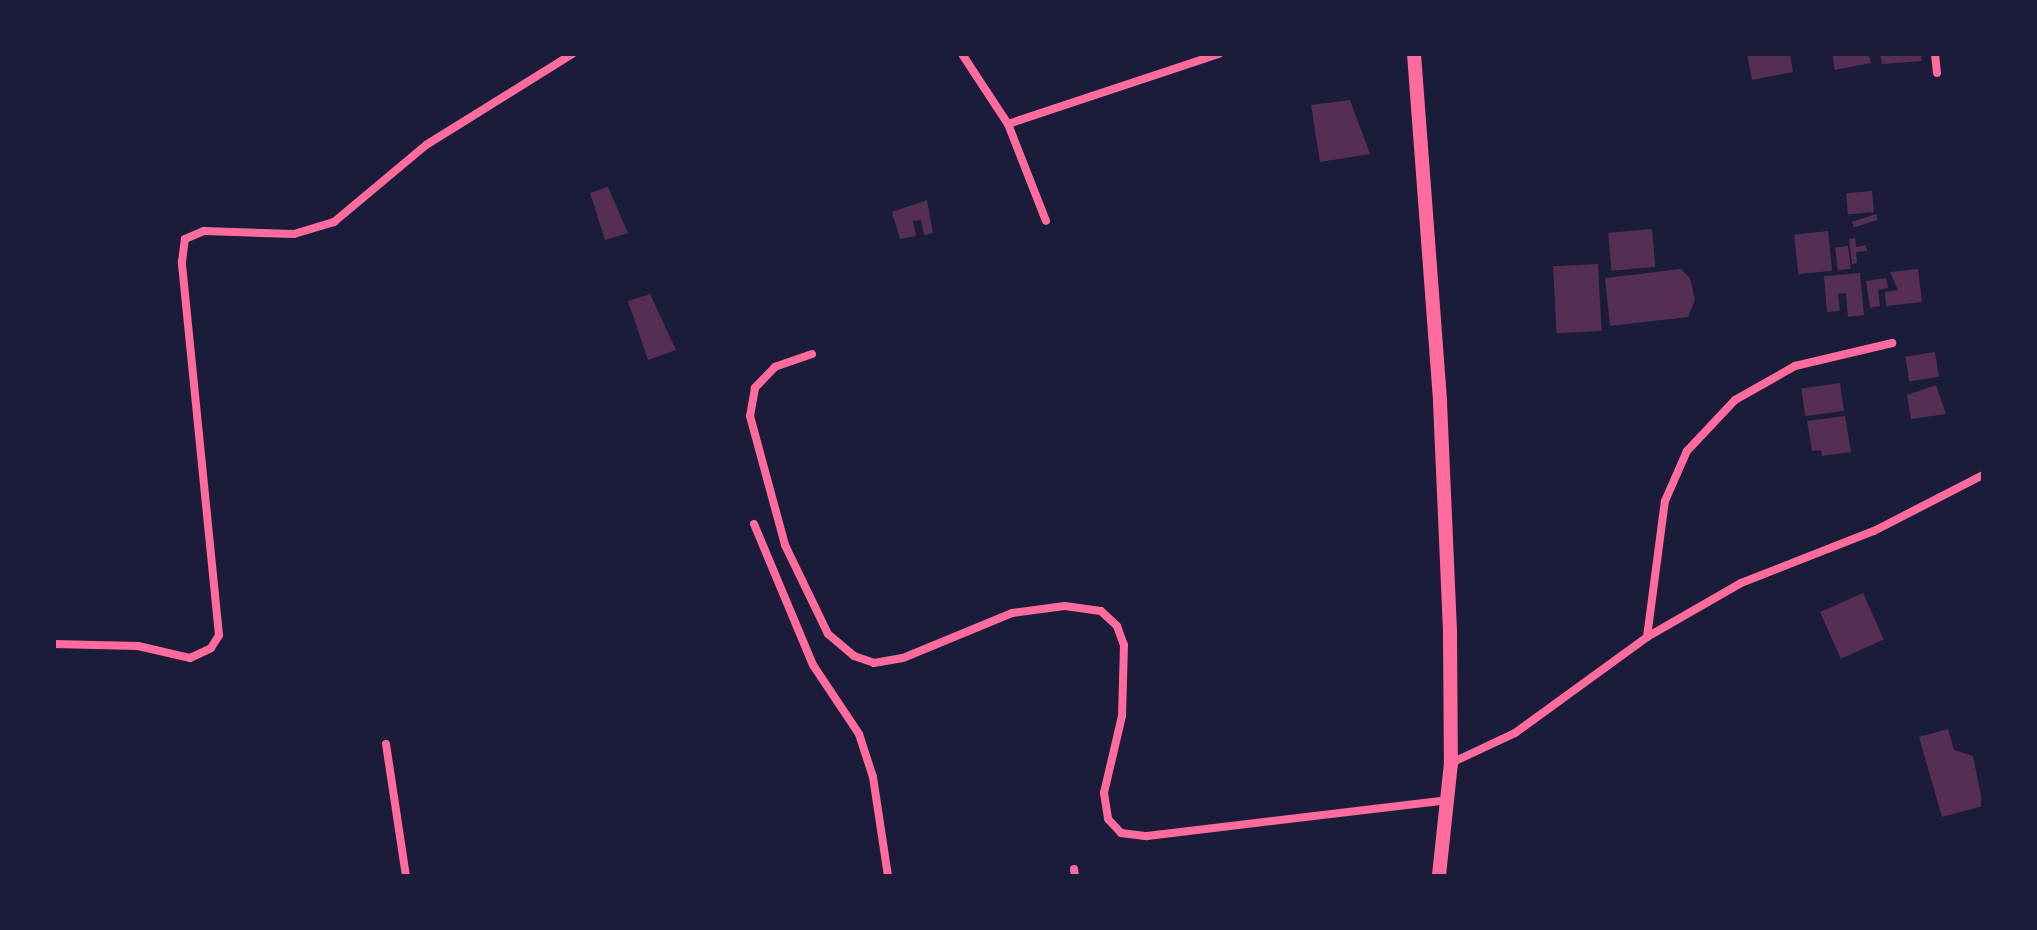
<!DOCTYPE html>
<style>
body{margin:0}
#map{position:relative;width:2037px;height:930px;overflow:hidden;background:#1b1b3a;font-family:Karla,sans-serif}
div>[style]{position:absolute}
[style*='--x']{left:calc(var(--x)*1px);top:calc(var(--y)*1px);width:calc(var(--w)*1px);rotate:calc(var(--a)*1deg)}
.building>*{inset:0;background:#542f53;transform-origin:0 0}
.minor>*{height:8px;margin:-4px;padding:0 4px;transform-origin:4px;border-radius:4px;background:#ff6b9d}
.tertiary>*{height:14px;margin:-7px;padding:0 7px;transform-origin:7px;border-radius:7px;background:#ff6b9d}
span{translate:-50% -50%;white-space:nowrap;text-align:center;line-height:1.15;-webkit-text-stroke:8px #1b1b3a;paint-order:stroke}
.frame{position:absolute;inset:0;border:56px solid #1b1b3a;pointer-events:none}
</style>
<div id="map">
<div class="building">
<div style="clip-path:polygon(1747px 54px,1790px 54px,1793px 72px,1752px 80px)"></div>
<div style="clip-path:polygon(1832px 54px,1869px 54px,1871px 63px,1835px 70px)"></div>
<div style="clip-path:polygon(1880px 54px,1921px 54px,1922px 61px,1882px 64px)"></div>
<div style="clip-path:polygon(1350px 100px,1370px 154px,1320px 162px,1311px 105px)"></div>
<div style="clip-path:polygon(608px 187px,628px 233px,605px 240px,590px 193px)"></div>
<div style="left:1872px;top:191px;width:21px;height:26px;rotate:85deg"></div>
<div style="clip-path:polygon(927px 200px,933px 233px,924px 235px,921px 220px,913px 221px,916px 236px,900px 239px,892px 212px)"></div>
<div style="left:1876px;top:214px;width:6px;height:25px;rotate:72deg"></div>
<div style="left:1652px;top:229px;width:38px;height:44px;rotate:85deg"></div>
<div style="left:1828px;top:231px;width:40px;height:34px;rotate:84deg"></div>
<div style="clip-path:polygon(1855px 238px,1856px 247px,1866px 245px,1867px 251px,1856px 252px,1857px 263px,1852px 264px,1849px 239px)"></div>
<div style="left:1848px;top:246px;width:23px;height:13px;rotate:83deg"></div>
<div style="left:1598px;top:264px;width:67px;height:45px;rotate:87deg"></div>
<div style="clip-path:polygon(1681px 269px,1690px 278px,1695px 300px,1688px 317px,1610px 326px,1605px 278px)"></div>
<div style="clip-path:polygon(1918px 269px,1922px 302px,1886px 306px,1885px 292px,1898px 290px,1890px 272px)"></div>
<div style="clip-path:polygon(1860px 273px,1864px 315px,1848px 317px,1846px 293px,1838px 294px,1840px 311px,1827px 312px,1824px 276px)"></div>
<div style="clip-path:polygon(1886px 278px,1888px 288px,1878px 290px,1880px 306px,1870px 308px,1866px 281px)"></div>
<div style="clip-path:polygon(650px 294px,676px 350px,648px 360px,628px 301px)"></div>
<div style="left:1935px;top:352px;width:25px;height:30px;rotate:81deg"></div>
<div style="left:1840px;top:383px;width:28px;height:39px;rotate:82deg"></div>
<div style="clip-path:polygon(1936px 385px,1946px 414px,1911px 419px,1907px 395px)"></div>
<div style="clip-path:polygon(1845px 416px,1851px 452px,1822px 456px,1821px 450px,1812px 451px,1807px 421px)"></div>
<div style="left:1863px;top:593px;width:51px;height:47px;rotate:66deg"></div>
<div style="clip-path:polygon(1948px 729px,1954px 750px,1973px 756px,1983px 806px,1942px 817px,1919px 737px)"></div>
</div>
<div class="minor">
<div style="--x:962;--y:54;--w:84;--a:56.7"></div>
<div style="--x:1008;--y:124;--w:104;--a:68.6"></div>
<div style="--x:1935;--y:54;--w:19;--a:84"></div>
<div style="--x:1008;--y:124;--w:222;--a:-18.4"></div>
<div style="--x:812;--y:354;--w:39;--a:161"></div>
<div style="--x:775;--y:367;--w:29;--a:134"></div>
<div style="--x:755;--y:388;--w:28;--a:100"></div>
<div style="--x:750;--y:416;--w:134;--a:74.8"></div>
<div style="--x:785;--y:545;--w:99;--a:64.2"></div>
<div style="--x:828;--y:634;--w:34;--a:40"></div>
<div style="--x:854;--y:656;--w:21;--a:19"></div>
<div style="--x:874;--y:663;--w:29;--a:-10"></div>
<div style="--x:903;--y:658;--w:118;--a:-22.4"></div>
<div style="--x:1012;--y:613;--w:53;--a:-7.5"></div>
<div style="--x:1065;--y:606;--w:36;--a:8"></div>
<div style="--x:1101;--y:611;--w:22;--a:43"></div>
<div style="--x:1117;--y:626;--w:20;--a:70"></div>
<div style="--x:1124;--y:645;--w:71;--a:91.6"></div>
<div style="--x:1122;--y:716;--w:79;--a:103.2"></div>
<div style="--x:1104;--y:793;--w:26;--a:81"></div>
<div style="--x:1108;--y:819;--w:19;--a:47"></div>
<div style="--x:1121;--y:833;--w:26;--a:7"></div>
<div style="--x:1147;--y:836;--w:302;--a:-6.8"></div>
<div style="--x:754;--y:524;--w:153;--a:67.3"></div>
<div style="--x:813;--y:665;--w:83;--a:56.3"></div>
<div style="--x:859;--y:734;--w:45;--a:72"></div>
<div style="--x:873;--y:777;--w:100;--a:81.4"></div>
<div style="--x:1647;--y:637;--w:108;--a:-29.9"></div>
<div style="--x:1741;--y:583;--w:143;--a:-21.4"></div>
<div style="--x:1874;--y:531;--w:123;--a:-27.2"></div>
<div style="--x:54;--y:644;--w:84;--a:1.4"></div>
<div style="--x:138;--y:646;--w:53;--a:13"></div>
<div style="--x:190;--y:658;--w:23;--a:-25"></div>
<div style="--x:211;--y:648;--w:15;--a:-58"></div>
<div style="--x:219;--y:635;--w:375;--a:-95.7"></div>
<div style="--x:182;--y:262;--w:23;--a:-83"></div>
<div style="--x:185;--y:239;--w:21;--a:-23"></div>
<div style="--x:204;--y:231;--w:90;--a:1.9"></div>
<div style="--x:294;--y:234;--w:42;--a:-16.7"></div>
<div style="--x:334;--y:222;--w:120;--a:-39.9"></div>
<div style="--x:426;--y:145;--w:172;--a:-31.9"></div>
<div style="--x:386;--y:744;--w:134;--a:81.4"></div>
<div style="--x:1451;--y:763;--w:71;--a:-25.1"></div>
<div style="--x:1515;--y:733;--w:163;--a:-36"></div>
<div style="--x:1647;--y:637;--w:137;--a:-82.5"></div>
<div style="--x:1665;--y:501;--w:55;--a:-66.3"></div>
<div style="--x:1687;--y:451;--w:70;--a:-46.7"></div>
<div style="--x:1735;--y:400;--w:69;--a:-29.5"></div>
<div style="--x:1795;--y:366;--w:100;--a:-13.3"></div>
<div style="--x:1074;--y:869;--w:7;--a:82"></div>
</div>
<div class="tertiary">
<div style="--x:1414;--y:54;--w:349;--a:85.7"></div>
<div style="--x:1440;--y:402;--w:230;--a:87.5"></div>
<div style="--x:1450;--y:632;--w:131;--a:89.6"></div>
<div style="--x:1451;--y:763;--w:114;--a:96.1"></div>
</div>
<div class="frame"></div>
</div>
